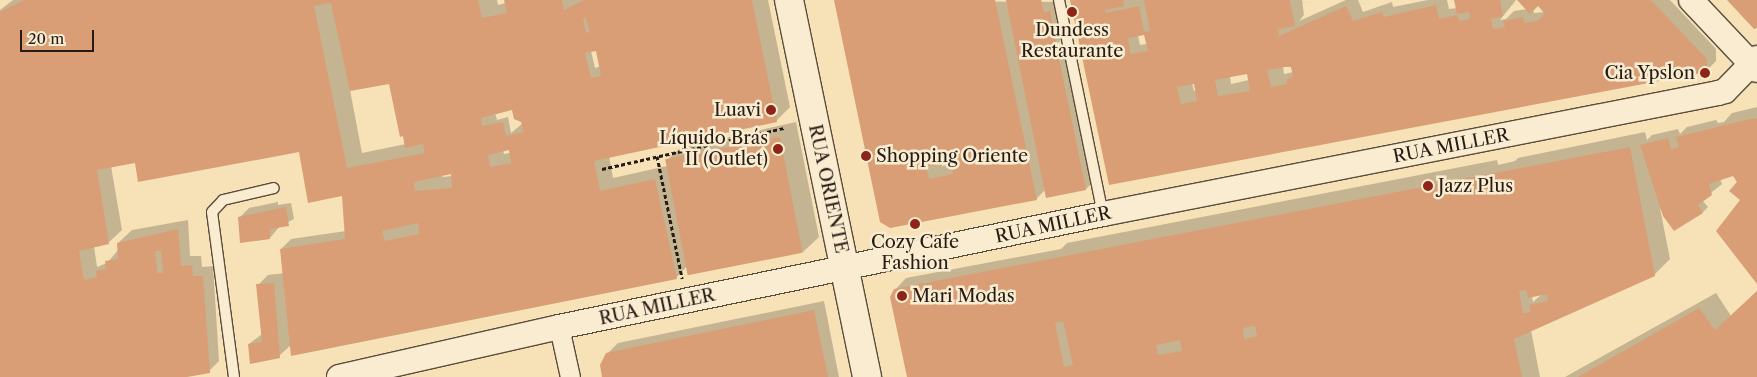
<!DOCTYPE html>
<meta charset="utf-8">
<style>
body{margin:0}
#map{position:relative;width:1757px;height:377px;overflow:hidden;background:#f7e1b6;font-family:"Libre Caslon Text",serif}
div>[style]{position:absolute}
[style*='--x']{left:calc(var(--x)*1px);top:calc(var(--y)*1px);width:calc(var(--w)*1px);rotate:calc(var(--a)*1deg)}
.shadow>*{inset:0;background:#0003}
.building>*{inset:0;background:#d99e76;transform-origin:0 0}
.path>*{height:3px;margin-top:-1.5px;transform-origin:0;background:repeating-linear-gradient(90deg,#261b15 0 4px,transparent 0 6.5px)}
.roads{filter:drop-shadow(1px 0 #5a4c3d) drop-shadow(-1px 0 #5a4c3d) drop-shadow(0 1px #5a4c3d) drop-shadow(0 -1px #5a4c3d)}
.service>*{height:10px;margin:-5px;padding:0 5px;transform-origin:5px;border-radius:5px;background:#faecd0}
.minor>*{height:19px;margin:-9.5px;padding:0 9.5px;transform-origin:9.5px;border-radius:9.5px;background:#faecd0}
.tertiary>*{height:24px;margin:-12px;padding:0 12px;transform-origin:12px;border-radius:12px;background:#faecd0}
.secondary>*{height:28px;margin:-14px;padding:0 14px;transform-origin:14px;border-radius:14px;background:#faecd0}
.dots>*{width:14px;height:14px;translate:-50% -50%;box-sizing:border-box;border:2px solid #faecd0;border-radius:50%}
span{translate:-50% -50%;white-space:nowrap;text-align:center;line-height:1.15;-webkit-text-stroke:5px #faecd0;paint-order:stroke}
.poi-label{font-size:18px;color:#261b15}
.right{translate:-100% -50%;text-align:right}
.left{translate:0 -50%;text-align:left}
.street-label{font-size:18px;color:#261b15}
.scale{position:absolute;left:20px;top:30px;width:74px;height:22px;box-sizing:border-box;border:2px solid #261b15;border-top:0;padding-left:6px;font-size:15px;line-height:18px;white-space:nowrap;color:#261b15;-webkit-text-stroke:4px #faecd0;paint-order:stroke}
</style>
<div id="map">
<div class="shadow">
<div style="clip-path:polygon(evenodd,13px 0,497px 0,498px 5px,506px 3px,506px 0,768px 0,790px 107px,776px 121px,609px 156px,613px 178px,667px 166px,666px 161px,680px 148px,796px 122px,819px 237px,803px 252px,687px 266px,676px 278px,291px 345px,279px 356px,249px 344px,262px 334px,258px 285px,268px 275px,285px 273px,281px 249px,291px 239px,346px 231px,343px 195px,300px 151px,136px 162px,111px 166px,122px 230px,108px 243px,94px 246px,97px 267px,107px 263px,119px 249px,118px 243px,132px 230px,188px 220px,190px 256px,201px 256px,202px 267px,213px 266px,219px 361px,209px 371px,182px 377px,0 377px,0 10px,13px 0,597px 49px,601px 66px,595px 68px,591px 51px,597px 49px,13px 0,390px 82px,406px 144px,362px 153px,350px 90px,390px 82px,13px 0,513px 109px,523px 123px,511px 133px,508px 117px,497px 120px,495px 113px,513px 109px,13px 0,509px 149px,510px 153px,504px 154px,503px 150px,509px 149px,13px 0,452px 173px,452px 176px,443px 177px,442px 175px,452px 173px)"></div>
<div style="clip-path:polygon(evenodd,835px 0,1060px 2px,1066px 35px,1054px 47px,1068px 43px,1096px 179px,1086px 189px,1045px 190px,1036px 199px,881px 221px,835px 0,952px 161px,952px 164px,942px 166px,942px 163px,952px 161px)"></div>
<div style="clip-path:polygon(evenodd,1071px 0,1302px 0,1304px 15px,1299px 21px,1346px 0,1358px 0,1363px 12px,1392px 2px,1393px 7px,1428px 0,1447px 0,1449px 9px,1457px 8px,1456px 0,1516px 0,1500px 20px,1506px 19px,1514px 11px,1527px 9px,1519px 0,1670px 0,1716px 49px,1716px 61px,1706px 71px,1110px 184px,1071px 0,1538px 5px,1545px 12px,1534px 13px,1533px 9px,1538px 5px,1071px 0,1145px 32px,1147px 44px,1140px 45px,1138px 35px,1145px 32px,1071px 0,1283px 66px,1292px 66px,1294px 72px,1284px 74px,1283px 66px,1071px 0,1251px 72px,1249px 80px,1231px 84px,1230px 76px,1251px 72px,1071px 0,1198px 82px,1197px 91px,1194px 91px,1192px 83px,1198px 82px)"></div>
<div style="clip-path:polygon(evenodd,1757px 107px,1757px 282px,1735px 173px,1720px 179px,1722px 184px,1702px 200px,1708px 207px,1703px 212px,1674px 229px,1660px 208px,1670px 259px,1654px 275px,1531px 330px,1540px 377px,908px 377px,893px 292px,906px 278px,1061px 249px,1067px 243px,1497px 160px,1498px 165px,1515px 161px,1518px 158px,1645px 132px,1647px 140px,1652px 135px,1678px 129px,1680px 134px,1687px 127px,1716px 120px,1718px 123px,1724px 122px,1732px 113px,1757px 107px,1542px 294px,1533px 302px,1532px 296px,1542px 294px)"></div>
<div style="clip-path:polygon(278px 202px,278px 205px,291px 203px,294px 219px,280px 226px,270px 238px,239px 218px,249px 208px)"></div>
<div style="clip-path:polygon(1757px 291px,1757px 377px,1565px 377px,1716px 293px,1731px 316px)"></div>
<div style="clip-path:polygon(824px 301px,839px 377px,604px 377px,607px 354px,618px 343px)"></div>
</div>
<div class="building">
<div style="clip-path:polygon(evenodd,24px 0,478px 0,482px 18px,507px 13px,504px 0,562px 0,564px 10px,584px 0,752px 0,777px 122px,594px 161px,600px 191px,655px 179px,677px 279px,291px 356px,280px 249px,345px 239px,342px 196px,308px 203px,299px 152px,138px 182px,135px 163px,97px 170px,109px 244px,79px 251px,84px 280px,97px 277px,96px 271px,106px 269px,105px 261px,118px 259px,117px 243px,178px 229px,181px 266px,192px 265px,193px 276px,203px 276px,210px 373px,187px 377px,0 377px,0 12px,24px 0,331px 3px,350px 91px,389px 84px,400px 137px,403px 136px,405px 148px,423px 144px,425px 153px,347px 168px,314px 6px,331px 3px,24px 0,586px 18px,590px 32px,586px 33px,583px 19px,586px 18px,24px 0,596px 51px,601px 76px,591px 78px,585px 53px,596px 51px,24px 0,512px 110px,514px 119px,521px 122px,524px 132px,506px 136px,503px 122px,482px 126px,481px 118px,512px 110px,24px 0,509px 150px,511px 163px,490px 167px,488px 155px,509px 150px,24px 0,451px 174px,452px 188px,415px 191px,414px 182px,451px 174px,24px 0,418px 223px,419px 234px,385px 241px,382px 231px,418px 223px,24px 0,155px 251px,161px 251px,163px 273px,157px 273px,155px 251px)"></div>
<div style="clip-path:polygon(evenodd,834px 0,995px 0,1037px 200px,890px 228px,880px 222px,834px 0,951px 162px,953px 174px,929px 179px,926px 167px,951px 162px)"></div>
<div style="clip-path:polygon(1006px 0,1041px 0,1044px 12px,1050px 11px,1057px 46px,1045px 48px,1047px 55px,1058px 53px,1086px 190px,1046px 198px)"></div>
<div style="clip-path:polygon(evenodd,1070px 0,1123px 0,1124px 6px,1105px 10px,1106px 13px,1139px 6px,1144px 32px,1150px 31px,1144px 0,1290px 0,1295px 26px,1278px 29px,1279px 36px,1346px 6px,1353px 21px,1382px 12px,1384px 17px,1436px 5px,1439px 19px,1457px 15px,1459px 21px,1470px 19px,1469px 12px,1457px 14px,1454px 0,1500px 0,1503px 16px,1491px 19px,1493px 29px,1505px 27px,1503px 21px,1523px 17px,1524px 23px,1537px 21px,1545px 14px,1538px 6px,1530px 14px,1517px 0,1651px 0,1707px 59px,1707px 72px,1109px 185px,1070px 0,1144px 35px,1148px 51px,1130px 54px,1128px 38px,1144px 35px,1070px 0,1285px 67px,1291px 67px,1293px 77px,1287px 79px,1287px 84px,1271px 87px,1267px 70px,1285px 67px,1070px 0,1247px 74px,1250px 91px,1218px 96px,1215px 80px,1247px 74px,1070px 0,1194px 84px,1197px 101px,1181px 104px,1177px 87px,1194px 84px)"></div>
<div style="clip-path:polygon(1727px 0,1757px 0,1757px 28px,1754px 29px)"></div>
<div style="clip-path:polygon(1754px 118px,1757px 119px,1757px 284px,1716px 231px,1740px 200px,1729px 191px,1737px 182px,1733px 176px,1709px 184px,1712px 195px,1698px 205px,1703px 213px,1674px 231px,1663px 216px,1640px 145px,1668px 138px,1671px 149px,1679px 147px,1676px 137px)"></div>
<div style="left:780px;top:137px;width:118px;height:117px;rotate:79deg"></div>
<div style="clip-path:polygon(evenodd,1630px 147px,1655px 276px,1514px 339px,1522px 377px,907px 377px,890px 297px,894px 289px,1630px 147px,1526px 290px,1528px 298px,1547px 294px,1548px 301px,1529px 305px,1531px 312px,1523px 313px,1519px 291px,1526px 290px,1630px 147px,1063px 321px,1073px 365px,1064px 367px,1055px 323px,1063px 321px,1630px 147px,1255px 326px,1257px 336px,1244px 339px,1243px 328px,1255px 326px,1630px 147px,1180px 340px,1182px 351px,1158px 355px,1156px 345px,1180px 340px)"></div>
<div style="clip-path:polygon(286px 207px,289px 226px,270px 229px,270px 239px,240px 243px,238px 217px)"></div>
<div style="clip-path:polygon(274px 283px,280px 358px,250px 364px,248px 344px,262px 342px,256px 284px)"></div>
<div style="clip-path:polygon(1757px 291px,1757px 377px,1578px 377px,1699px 308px,1715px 330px)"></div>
<div style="clip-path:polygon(814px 310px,828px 377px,602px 377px,600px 365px,606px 353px)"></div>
</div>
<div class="path">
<div style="--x:657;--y:156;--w:125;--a:78.4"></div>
<div style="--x:602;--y:169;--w:187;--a:-12.7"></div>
</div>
<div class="roads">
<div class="service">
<div style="--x:1059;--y:0;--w:218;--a:78.4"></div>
<div style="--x:234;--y:377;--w:166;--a:-97.6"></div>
<div style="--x:212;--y:212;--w:16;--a:-47"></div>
<div style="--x:223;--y:200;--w:52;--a:-13.2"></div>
</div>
<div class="minor">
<div style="--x:559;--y:327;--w:51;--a:77.6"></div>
</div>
<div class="tertiary">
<div style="--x:1691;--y:0;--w:96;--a:46.7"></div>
<div style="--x:339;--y:377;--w:226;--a:-12.8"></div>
<div style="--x:559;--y:327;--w:556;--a:-11.73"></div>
<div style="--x:1103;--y:214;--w:627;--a:-11.13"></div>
<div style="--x:1718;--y:93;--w:7;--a:-16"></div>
<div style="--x:1725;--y:91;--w:46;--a:-45.9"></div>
</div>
<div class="secondary">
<div style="--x:789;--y:0;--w:385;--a:78.3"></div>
</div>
</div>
<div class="dots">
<div style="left:1072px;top:12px;background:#8f2418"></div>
<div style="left:1705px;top:73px;background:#8f2418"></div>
<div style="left:771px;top:110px;background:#8f2418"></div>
<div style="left:778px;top:149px;background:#8f2418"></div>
<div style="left:866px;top:156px;background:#8f2418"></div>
<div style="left:1428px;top:186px;background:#8f2418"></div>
<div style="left:915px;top:224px;background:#8f2418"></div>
<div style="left:902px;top:296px;background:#8f2418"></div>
</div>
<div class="poi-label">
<span style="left:1072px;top:41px">Dundess<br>Restaurante</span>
<span class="right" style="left:1695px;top:73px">Cia Ypslon</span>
<span class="right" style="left:761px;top:110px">Luavi</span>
<span class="right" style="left:768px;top:149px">Líquido Brás<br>II (Outlet)</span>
<span class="left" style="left:876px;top:156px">Shopping Oriente</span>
<span class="left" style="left:1438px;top:186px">Jazz Plus</span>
<span style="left:915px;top:253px">Cozy Cafe<br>Fashion</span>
<span class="left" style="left:912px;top:296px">Mari Modas</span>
</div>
<div class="street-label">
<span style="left:1451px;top:146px;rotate:-11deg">RUA MILLER</span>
<span style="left:828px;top:189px;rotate:78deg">RUA ORIENTE</span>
<span style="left:1053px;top:225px;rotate:-12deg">RUA MILLER</span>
<span style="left:657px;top:307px;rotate:-12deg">RUA MILLER</span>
</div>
<div class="scale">20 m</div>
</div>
